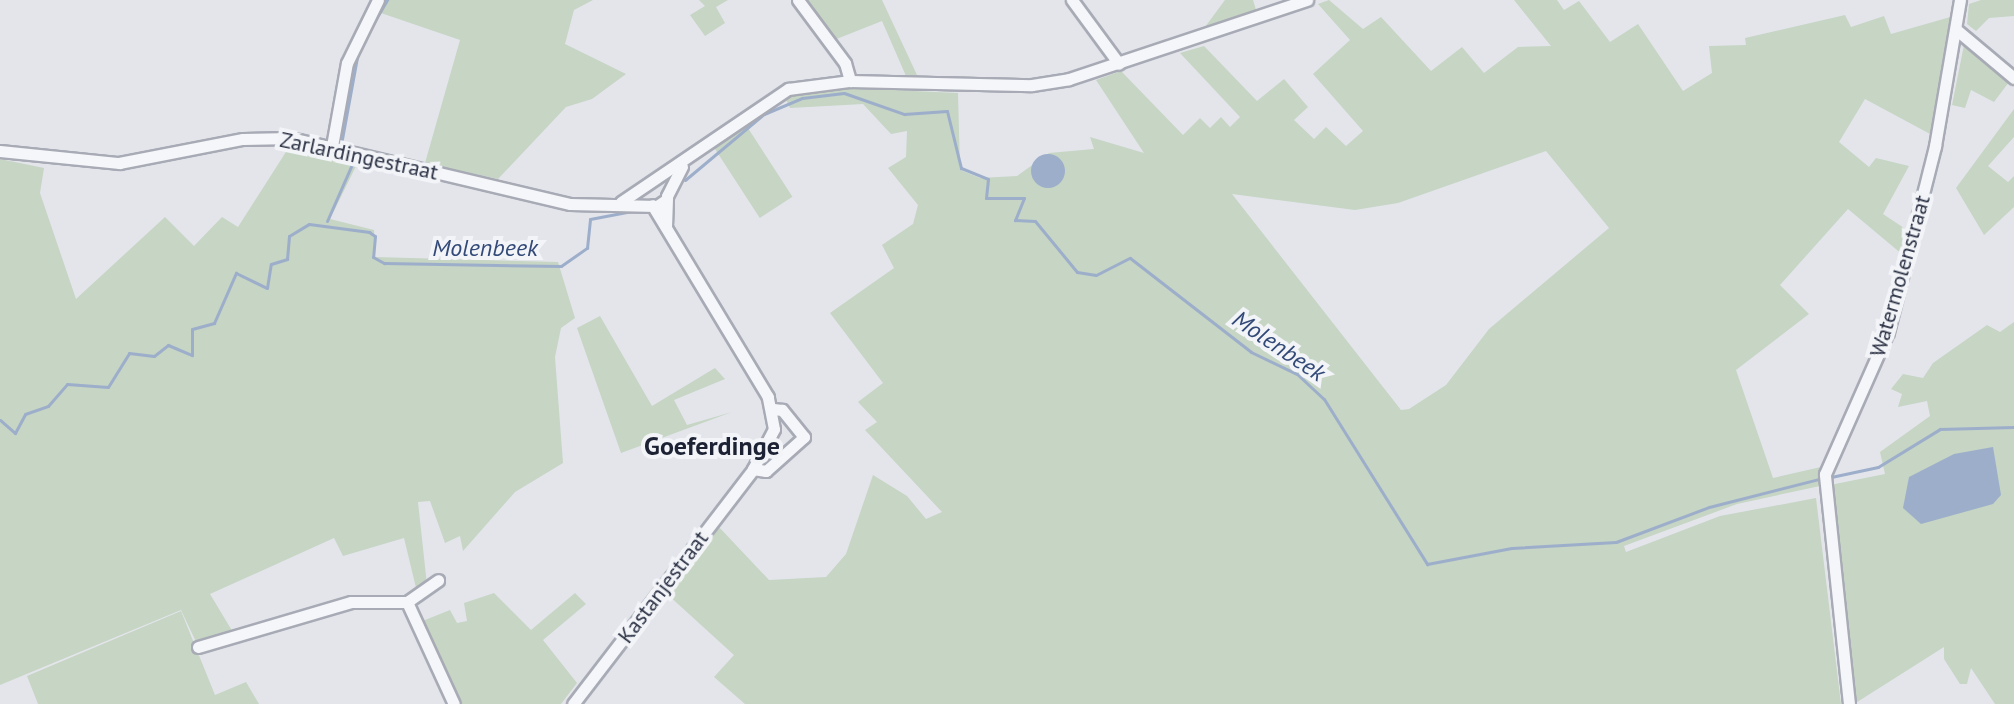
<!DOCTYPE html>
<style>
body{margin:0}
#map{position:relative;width:2014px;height:704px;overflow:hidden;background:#e3e5eb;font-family:"PT Sans",sans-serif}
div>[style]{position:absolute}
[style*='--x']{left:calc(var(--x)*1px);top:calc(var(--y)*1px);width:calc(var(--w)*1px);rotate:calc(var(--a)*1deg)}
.green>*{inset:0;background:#c6d5c4;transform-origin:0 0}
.water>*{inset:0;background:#9daecb}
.round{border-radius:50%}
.stream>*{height:3px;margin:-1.5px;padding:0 1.5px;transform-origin:1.5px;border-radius:1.5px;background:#9daecb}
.roads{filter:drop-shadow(2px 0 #a8abb5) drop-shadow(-2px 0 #a8abb5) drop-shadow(0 2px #a8abb5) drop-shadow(0 -2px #a8abb5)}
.minor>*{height:11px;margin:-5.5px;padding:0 5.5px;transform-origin:5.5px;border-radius:5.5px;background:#f5f6f9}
span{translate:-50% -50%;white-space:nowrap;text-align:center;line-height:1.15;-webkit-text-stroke:8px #f2f4f8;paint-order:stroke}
.street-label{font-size:22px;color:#2a3043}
.water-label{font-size:24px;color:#334a78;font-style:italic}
.quarter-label{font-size:26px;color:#1c2234;font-weight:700}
</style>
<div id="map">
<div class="green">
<div style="clip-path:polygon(384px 0,593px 0,574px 10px,565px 44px,626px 74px,592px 99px,566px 107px,498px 179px,425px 163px,460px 40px,378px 12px)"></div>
<div style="clip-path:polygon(699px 0,728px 0,716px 7px,725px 23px,705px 36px,690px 15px,705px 6px)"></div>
<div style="clip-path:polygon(802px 0,882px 0,917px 75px,906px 76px,882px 21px,834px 40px)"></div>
<div style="clip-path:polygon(1225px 0,1253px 0,1256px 10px,1205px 27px)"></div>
<div style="clip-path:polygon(evenodd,1329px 0,1363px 29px,1381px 17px,1431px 71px,1462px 47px,1484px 73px,1518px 47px,1551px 46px,1514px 0,1557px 0,1564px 10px,1579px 1px,1610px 42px,1638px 24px,1683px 91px,1712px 73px,1709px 46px,1746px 45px,1745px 38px,1845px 15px,1851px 27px,1884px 16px,1891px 34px,1954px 16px,1932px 135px,1865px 99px,1839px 142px,1869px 167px,1876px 158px,1909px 166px,1883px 214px,1910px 232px,1903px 255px,1848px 209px,1780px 285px,1809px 314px,1736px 370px,1773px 478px,1821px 467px,1820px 486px,1737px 504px,1624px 546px,1626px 552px,1720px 516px,1816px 498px,1841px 704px,745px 704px,714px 677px,734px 655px,667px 594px,718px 526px,769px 580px,826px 577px,846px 554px,873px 475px,907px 496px,926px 519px,942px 512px,865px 430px,877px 422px,858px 402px,883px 383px,830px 313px,894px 268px,882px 245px,913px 224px,918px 205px,888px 168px,906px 157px,907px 131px,891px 134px,863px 104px,790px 108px,784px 96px,848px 88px,958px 93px,960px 170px,980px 178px,1017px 176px,1049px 153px,1094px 149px,1090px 137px,1144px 153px,1096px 80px,1121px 71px,1183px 135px,1200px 118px,1210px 128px,1221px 117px,1230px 127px,1240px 117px,1180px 53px,1204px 46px,1257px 101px,1284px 79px,1308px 107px,1294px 120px,1314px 139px,1326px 127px,1346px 146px,1363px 131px,1313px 74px,1350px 40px,1318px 4px,1329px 0,1546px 151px,1609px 228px,1489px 329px,1446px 385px,1409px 409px,1401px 410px,1232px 194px,1355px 210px,1398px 203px,1546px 151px)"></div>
<div style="clip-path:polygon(1981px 0,2014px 0,2014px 16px,1989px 18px,1976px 31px,1967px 24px,1969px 4px)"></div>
<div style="clip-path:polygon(1965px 40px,2012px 78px,1994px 102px,1971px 90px,1965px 108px,1952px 105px)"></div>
<div style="clip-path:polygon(2014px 109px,2014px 137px,1988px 166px,2008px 182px,2014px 176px,2014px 207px,1984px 235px,1956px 188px)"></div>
<div style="left:744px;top:122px;width:89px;height:39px;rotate:57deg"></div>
<div style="clip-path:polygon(291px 144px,359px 160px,330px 219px,374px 230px,375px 257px,558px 262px,575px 318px,561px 328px,555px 357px,563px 463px,515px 492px,463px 551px,460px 536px,445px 543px,430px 501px,418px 502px,427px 585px,417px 592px,404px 538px,343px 556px,334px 538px,210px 594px,234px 634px,197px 644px,181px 610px,0 685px,0 159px,44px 168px,40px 193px,76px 299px,165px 217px,194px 246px,222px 217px,238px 227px)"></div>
<div style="clip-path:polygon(600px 316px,652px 406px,715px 368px,725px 379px,674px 400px,687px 425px,732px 412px,621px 453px,577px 328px)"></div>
<div style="clip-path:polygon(2014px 322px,2014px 704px,1995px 704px,1971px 668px,1967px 684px,1960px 684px,1944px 659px,1944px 647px,1854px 704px,1830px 485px,1885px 474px,1880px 452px,1930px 416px,1927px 401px,1898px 407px,1902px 394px,1891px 389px,1903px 374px,1923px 378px,1933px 363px,1987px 325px,2000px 332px)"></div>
<div style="clip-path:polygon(494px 593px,531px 630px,575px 593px,586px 604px,543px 640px,577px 683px,561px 704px,462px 704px,420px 622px,450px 610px,457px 623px,467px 621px,464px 603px)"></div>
<div style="clip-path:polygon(181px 611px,215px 695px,246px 682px,259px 704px,38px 704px,27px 676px)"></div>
</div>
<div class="water">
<div class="round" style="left:1031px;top:154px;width:34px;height:34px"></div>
<div style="clip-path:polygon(1993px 447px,2001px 495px,1993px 504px,1921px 524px,1903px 508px,1909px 477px,1954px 454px)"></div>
</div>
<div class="stream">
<div style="--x:363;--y:41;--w:48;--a:-59.7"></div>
<div style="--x:342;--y:139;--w:88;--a:-79.6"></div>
<div style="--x:685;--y:180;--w:103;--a:-39.9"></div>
<div style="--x:764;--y:114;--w:41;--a:-22.8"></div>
<div style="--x:802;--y:98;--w:42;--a:-6.8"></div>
<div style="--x:844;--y:93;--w:64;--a:19.3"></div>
<div style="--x:904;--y:114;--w:43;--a:-4"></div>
<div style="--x:947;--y:111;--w:59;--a:76.2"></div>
<div style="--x:961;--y:168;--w:29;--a:22"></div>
<div style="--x:988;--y:179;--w:19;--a:96"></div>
<div style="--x:986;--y:198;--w:38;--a:0"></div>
<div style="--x:1024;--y:198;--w:24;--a:112"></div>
<div style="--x:1015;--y:220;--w:20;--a:3"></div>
<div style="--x:1035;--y:221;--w:66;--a:50.5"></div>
<div style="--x:1077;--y:272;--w:19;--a:9"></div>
<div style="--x:1096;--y:275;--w:38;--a:-27"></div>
<div style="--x:1130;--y:258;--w:153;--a:37.8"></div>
<div style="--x:1251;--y:352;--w:51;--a:25.6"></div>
<div style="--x:1297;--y:374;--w:37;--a:43"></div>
<div style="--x:1324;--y:399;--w:195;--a:58"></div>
<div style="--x:1427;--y:564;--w:86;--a:-10.7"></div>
<div style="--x:1512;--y:548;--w:104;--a:-3.3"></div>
<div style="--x:1616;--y:542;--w:99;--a:-20.6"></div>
<div style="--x:1709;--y:507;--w:118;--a:-14.3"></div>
<div style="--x:327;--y:221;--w:64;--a:-66.2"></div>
<div style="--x:0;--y:420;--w:20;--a:41"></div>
<div style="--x:15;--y:433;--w:21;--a:-62"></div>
<div style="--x:25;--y:414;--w:24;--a:-19"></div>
<div style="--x:48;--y:406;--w:29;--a:-49"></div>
<div style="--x:67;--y:384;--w:41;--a:4.2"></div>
<div style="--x:108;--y:387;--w:40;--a:-58"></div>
<div style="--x:129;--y:353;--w:25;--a:7"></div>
<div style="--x:154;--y:356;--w:18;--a:-38"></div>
<div style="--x:168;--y:345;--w:26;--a:23"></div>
<div style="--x:192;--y:355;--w:26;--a:-90"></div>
<div style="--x:192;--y:329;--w:23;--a:-15"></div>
<div style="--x:214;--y:323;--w:55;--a:-66.3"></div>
<div style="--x:236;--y:273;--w:34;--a:26"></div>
<div style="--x:267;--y:288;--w:24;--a:-81"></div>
<div style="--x:271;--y:264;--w:17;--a:-17"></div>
<div style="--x:287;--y:259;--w:23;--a:-85"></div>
<div style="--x:289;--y:236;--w:23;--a:-31"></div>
<div style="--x:309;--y:224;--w:61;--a:7.6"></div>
<div style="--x:369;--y:232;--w:7;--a:34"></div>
<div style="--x:375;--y:236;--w:21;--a:95"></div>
<div style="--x:373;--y:257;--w:13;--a:29"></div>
<div style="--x:384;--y:263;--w:177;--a:1"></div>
<div style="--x:561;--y:266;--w:32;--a:-35"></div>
<div style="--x:587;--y:248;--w:29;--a:-84"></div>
<div style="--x:590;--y:219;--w:48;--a:-10.8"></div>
<div style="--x:1831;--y:477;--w:48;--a:-12"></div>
<div style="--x:1878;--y:467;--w:73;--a:-31.5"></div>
<div style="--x:1940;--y:429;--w:74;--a:-1.5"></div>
</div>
<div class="roads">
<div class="minor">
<div style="--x:798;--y:0;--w:79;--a:53.3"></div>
<div style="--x:845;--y:63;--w:19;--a:74"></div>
<div style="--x:1072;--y:0;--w:79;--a:53.7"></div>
<div style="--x:1958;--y:31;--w:73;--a:40"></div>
<div style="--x:332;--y:146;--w:84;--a:-79.8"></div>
<div style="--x:347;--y:63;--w:70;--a:-63.8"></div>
<div style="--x:0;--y:151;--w:120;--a:5.8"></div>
<div style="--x:119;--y:163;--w:126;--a:-11"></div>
<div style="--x:243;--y:139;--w:48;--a:-1.2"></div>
<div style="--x:291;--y:138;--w:287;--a:13.3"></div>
<div style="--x:570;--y:204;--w:87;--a:1.3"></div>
<div style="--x:657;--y:206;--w:11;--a:-34"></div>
<div style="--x:621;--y:202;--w:202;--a:-34.1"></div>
<div style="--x:788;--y:89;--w:63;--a:-7.4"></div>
<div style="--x:850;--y:81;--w:182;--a:1.3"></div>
<div style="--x:1032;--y:85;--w:37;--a:-9"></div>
<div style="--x:1069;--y:79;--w:251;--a:-18.4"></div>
<div style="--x:666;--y:227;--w:31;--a:-88"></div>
<div style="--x:667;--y:196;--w:33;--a:-63"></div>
<div style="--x:753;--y:469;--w:13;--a:9"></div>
<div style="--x:766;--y:471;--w:51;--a:-41.8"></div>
<div style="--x:804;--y:437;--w:35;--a:-129"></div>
<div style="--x:782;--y:410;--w:9;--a:-174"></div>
<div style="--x:407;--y:602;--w:112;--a:65.3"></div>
<div style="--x:198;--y:647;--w:159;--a:-16.4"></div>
<div style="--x:351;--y:602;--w:56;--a:0"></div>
<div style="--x:407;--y:602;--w:38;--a:-35"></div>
<div style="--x:573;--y:704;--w:296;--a:-52.5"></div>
<div style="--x:753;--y:469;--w:45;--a:-62.3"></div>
<div style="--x:774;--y:429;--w:33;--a:-101"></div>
<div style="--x:768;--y:397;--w:224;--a:-121.1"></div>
<div style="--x:1849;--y:704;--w:231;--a:-96"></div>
<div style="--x:1825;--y:474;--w:155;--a:-66.1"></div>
<div style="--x:1888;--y:332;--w:192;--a:-75.8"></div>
<div style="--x:1935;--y:146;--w:148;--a:-80.3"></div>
</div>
</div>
<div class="street-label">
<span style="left:359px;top:156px;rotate:12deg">Zarlardingestraat</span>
<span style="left:1900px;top:276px;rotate:-74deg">Watermolenstraat</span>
<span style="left:663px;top:587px;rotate:-53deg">Kastanjestraat</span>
</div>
<div class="water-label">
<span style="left:485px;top:248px">Molenbeek</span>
<span style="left:1279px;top:346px;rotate:34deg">Molenbeek</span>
</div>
<div class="quarter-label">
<span style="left:712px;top:446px">Goeferdinge</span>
</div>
</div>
